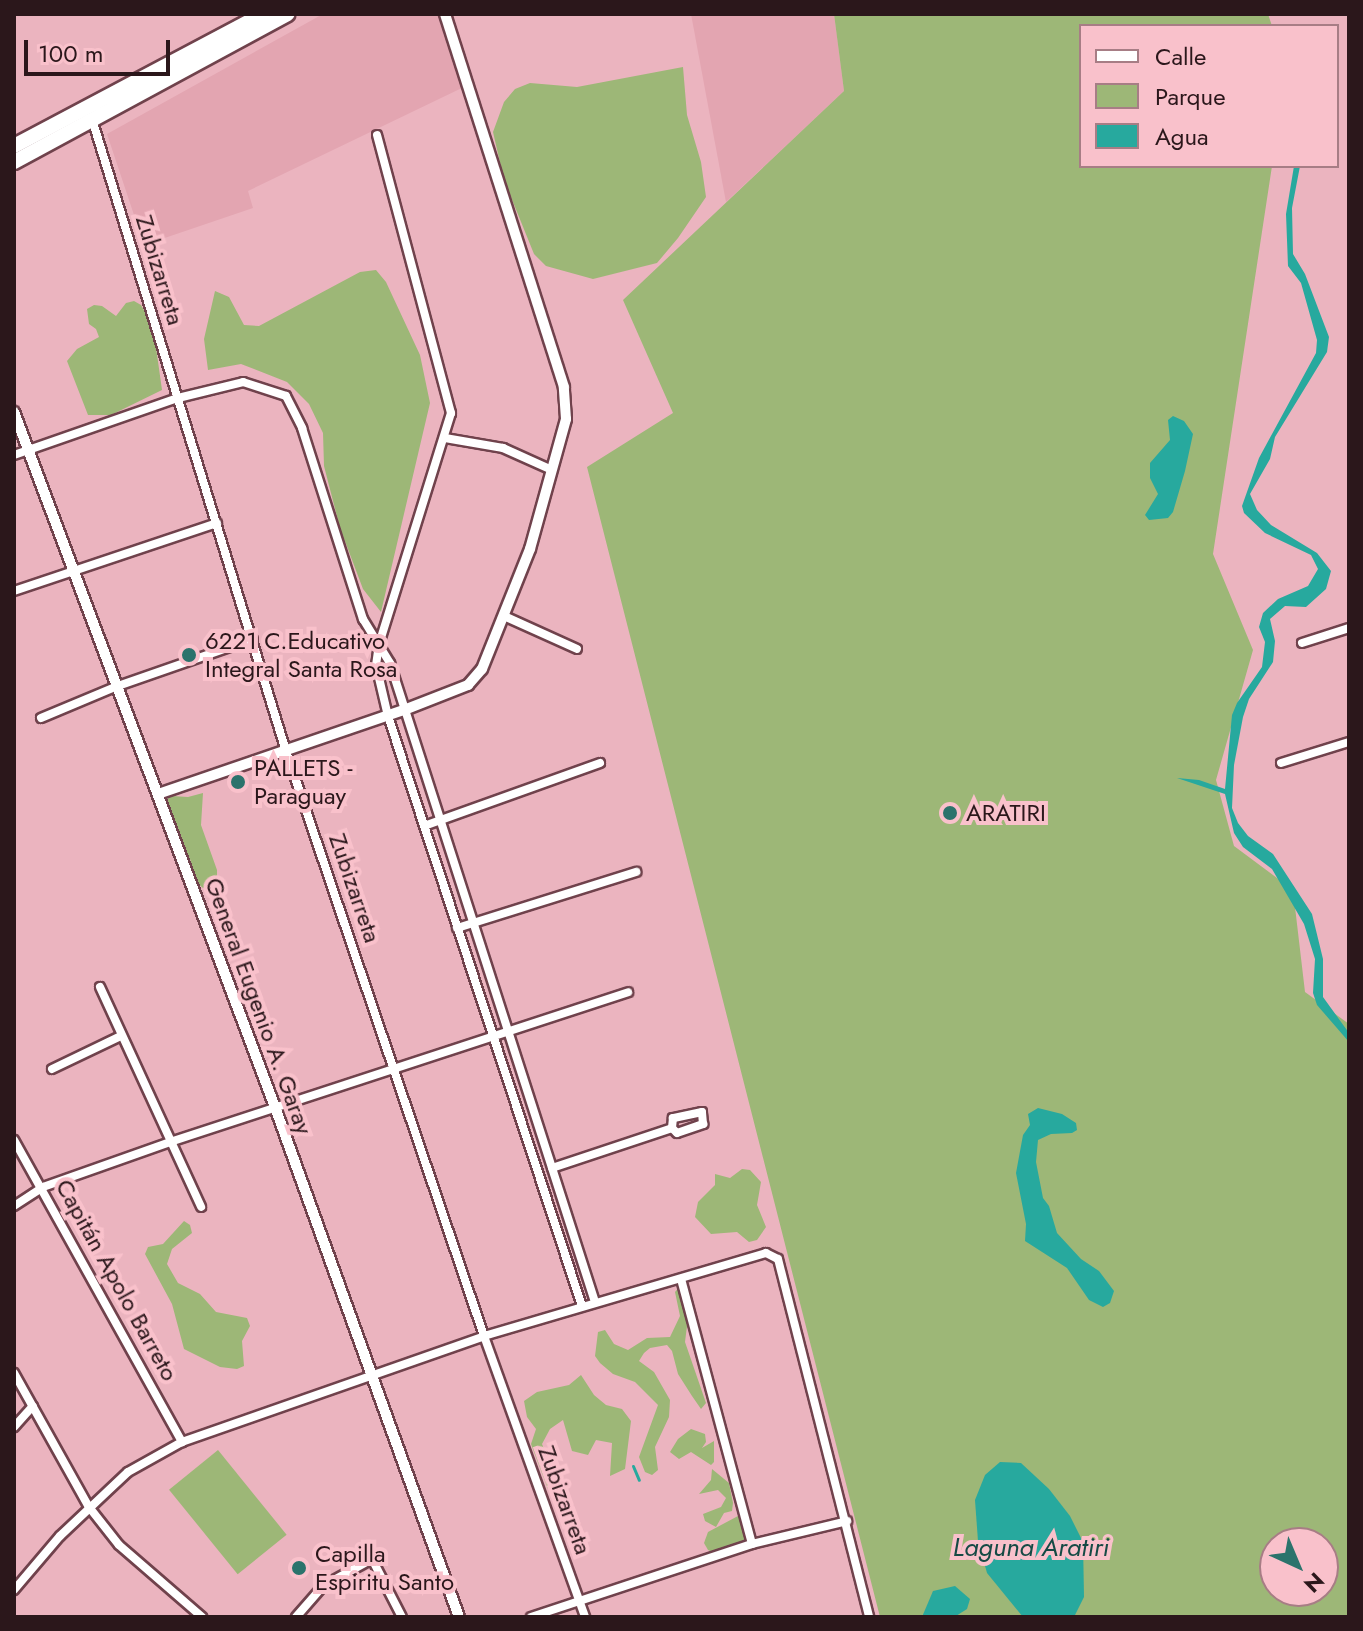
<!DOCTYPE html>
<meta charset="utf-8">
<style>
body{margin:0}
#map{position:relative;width:1363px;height:1631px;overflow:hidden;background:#ebb4bf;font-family:Jost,sans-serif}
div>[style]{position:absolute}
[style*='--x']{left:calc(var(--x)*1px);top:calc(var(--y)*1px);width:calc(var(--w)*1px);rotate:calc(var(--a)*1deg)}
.built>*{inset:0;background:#e3a5b1}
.green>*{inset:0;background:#9db777;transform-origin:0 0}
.water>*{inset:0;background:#27a99e}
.stream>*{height:3px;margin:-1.5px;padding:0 1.5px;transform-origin:1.5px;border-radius:1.5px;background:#27a99e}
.roads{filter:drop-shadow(2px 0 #70424c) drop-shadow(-2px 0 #70424c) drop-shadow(0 2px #70424c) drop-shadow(0 -2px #70424c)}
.minor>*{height:8px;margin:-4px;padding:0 4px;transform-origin:4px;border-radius:4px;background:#fff}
.tertiary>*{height:10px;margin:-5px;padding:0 5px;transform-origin:5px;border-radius:5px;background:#fff}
.trunk>*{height:14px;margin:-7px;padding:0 7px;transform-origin:7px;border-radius:7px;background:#fff}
.dots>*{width:22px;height:22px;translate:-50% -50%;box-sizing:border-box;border:4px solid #f9c1cb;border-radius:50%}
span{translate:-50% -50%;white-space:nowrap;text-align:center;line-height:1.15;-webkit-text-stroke:8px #f9c1cb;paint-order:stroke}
.street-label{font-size:24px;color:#2b171b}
.poi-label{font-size:24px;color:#2b171b}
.left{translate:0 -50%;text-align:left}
.water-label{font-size:26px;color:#154a45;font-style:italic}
.frame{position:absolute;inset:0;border:16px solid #2b171b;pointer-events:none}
.legend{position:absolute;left:1079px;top:24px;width:260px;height:144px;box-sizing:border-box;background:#f9c1cb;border:2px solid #a77d85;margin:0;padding:10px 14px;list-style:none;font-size:24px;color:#2b171b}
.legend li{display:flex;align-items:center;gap:16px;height:40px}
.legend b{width:40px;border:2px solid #a77d85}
.north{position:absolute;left:1259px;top:1527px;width:80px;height:80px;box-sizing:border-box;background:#f9c1cb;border:2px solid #a77d85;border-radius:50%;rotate:136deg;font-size:22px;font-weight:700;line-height:32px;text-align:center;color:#2b171b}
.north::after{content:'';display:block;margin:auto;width:28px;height:36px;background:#2b736c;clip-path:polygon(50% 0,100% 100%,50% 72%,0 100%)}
.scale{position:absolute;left:24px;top:40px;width:146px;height:36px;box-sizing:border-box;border:4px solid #2b171b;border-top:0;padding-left:10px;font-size:24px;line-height:28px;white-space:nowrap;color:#2b171b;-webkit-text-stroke:6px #f9c1cb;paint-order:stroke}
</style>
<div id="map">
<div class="built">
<div style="clip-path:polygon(323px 14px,443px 14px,466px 86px,248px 191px,253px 208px,144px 245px,107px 134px)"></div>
<div style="clip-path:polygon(691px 14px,834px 14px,844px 91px,726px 202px)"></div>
</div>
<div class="green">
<div style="clip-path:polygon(evenodd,834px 14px,1268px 14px,1272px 26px,1081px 26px,1081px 166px,1272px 166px,1213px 554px,1253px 650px,1216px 780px,1234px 846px,1293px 890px,1305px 992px,1349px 1024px,1349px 1617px,880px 1617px,587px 467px,673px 413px,623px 300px,844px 91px,834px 14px,1275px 1543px,1323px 1543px,1323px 1591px,1275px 1591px,1275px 1543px)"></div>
<div style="clip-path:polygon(683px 67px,687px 115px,701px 162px,706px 197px,678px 238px,657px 263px,593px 279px,546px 266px,534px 254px,504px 180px,493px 132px,504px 102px,515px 89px,530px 83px,577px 87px)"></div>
<div style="clip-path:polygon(376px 270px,386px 282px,420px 355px,430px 403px,381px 612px,363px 589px,340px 528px,324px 466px,323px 433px,309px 404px,287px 382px,241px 364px,208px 370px,204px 339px,215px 291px,229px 297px,244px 325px,259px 326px,360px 272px)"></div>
<div style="clip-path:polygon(134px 301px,141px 305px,153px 326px,162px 390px,111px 415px,88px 415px,67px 361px,77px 349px,99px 337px,96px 329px,89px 324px,87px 309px,94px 305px,102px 306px,116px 316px,126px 303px)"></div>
<div style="clip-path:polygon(203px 793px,201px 825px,217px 870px,217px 879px,203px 888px,196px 882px,190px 859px,169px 826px,159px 819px,165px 800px,172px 796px,188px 797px)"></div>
<div style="clip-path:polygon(742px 1169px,750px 1170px,761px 1182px,757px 1205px,766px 1227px,757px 1240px,749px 1242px,737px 1232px,711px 1234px,695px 1217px,698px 1202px,715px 1185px,715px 1174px,730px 1178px)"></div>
<div style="clip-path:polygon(184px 1221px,190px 1225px,192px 1233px,172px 1249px,167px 1264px,178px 1283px,200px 1294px,216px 1312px,247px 1318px,250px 1326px,242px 1341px,244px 1366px,237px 1369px,220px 1367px,184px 1349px,172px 1304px,145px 1254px,148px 1247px,163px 1244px)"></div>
<div style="clip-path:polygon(680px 1286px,687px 1326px,685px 1342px,706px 1403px,701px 1409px,692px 1396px,678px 1374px,672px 1351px,667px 1345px,650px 1348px,644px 1353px,639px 1361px,654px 1372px,670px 1400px,669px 1417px,655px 1447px,658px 1470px,652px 1475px,645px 1472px,639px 1457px,658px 1405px,635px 1382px,613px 1374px,600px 1363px,595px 1356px,598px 1332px,605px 1330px,614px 1344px,628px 1350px,647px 1338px,670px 1337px,680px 1316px,675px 1292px)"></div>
<div style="clip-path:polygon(581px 1375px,594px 1395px,606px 1405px,622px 1409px,631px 1421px,625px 1469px,610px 1476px,612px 1443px,596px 1440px,588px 1455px,572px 1451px,563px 1420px,550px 1429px,542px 1444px,554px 1473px,548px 1489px,531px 1444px,536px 1429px,527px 1417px,524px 1401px,537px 1392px,569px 1385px)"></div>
<div style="clip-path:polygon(691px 1429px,705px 1434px,706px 1442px,702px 1448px,714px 1441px,714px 1462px,711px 1465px,691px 1452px,679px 1459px,670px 1452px,678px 1439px)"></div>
<div style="left:218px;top:1450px;width:109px;height:63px;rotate:51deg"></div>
<div style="clip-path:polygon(712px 1469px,729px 1483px,733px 1503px,732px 1511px,724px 1513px,716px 1527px,705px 1521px,703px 1514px,721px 1507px,726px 1498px,718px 1490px,699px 1494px,711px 1480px)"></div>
<div style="clip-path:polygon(738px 1516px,746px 1538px,744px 1542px,715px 1553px,708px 1550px,704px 1543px,708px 1532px)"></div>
</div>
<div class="water">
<div style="clip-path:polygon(1294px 166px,1300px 166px,1292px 208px,1293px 254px,1305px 274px,1329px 337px,1327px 352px,1275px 437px,1270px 459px,1250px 494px,1257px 510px,1271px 525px,1317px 553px,1331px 571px,1326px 589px,1306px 607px,1285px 606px,1270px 619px,1275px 641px,1273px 662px,1249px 699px,1243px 717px,1234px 765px,1232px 808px,1238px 823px,1248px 836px,1273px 854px,1312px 914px,1323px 959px,1323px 997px,1349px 1033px,1349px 1042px,1317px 1005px,1313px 993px,1315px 959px,1304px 924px,1272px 869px,1243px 847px,1234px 833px,1225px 794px,1177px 778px,1199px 780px,1225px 789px,1232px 715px,1237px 703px,1262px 667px,1265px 642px,1259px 627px,1263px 613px,1278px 599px,1308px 586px,1318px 569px,1311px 555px,1265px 533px,1244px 513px,1242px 506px,1259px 458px,1316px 353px,1317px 340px,1301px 283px,1288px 266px,1286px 214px)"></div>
<div style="clip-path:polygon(1173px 416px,1184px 421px,1193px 434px,1185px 471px,1173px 512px,1168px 518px,1149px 520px,1145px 515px,1158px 494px,1150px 478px,1150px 463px,1170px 440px,1168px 420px)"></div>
<div style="clip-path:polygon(1038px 1108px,1062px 1114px,1076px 1123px,1077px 1130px,1072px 1133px,1051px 1134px,1038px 1140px,1036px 1162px,1043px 1198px,1049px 1206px,1057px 1233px,1081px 1259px,1099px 1271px,1114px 1291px,1110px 1303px,1103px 1307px,1089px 1300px,1067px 1268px,1025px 1241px,1026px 1224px,1016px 1173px,1023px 1135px,1030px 1125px,1028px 1114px)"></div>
<div style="clip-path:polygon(1000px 1462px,1021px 1463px,1049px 1489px,1070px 1516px,1083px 1542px,1084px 1597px,1074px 1617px,1023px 1617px,987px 1573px,978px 1541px,975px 1500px,985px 1475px)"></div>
<div style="clip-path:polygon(955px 1586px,970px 1599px,967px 1609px,956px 1616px,922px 1617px,933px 1591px)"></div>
</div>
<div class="stream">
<div style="--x:633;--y:1466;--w:15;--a:67"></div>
</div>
<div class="roads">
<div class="minor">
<div style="--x:92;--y:119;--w:661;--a:72.94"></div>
<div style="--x:286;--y:751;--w:618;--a:71.3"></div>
<div style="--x:484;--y:1336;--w:299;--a:70.2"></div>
<div style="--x:377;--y:135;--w:288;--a:75.1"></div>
<div style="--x:451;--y:413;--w:242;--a:107.3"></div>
<div style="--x:379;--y:644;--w:21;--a:98"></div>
<div style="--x:376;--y:665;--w:52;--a:76.8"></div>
<div style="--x:388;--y:716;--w:621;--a:71.8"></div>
<div style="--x:445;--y:438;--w:59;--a:9.8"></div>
<div style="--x:503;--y:448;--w:54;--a:24.2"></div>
<div style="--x:14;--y:455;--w:174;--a:-19.2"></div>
<div style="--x:178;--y:398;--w:67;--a:-13.8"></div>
<div style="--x:243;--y:382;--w:45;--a:18"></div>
<div style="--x:286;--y:396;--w:36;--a:63"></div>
<div style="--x:302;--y:428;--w:201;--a:72.3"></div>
<div style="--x:363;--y:619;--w:52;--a:58.5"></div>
<div style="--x:390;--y:663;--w:671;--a:72.21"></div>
<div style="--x:14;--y:591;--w:214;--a:-18.5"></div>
<div style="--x:504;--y:616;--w:80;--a:24.3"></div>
<div style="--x:1302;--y:643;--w:49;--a:-17.7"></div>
<div style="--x:41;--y:718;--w:80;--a:-22.7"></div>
<div style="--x:115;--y:687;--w:146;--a:-19.2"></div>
<div style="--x:1281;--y:763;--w:71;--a:-17.2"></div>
<div style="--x:424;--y:826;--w:187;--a:-19.7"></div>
<div style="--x:457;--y:928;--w:188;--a:-17.4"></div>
<div style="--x:100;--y:987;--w:242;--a:65.3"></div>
<div style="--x:52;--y:1069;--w:76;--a:-25.6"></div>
<div style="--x:14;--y:1140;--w:346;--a:60.9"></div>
<div style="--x:552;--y:1168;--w:126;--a:-18.4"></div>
<div style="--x:672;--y:1128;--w:7;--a:45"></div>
<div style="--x:677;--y:1133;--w:28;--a:-19"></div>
<div style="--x:703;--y:1124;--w:12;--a:-95"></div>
<div style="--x:702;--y:1112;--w:30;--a:168"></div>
<div style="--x:673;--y:1118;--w:10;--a:96"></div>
<div style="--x:14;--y:1206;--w:35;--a:-33"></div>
<div style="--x:43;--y:1187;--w:135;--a:-19.5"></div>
<div style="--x:170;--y:1142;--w:482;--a:-18.1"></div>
<div style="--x:681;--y:1279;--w:274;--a:75"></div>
<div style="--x:14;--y:1373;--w:154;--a:60.8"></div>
<div style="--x:89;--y:1507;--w:48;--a:51.7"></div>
<div style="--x:119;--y:1545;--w:110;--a:40.9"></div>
<div style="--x:14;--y:1427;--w:28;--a:-48"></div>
<div style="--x:14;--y:1590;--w:71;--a:-49.6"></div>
<div style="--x:60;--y:1536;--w:93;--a:-43.3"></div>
<div style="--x:128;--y:1472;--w:62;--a:-29.1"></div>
<div style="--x:182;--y:1442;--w:320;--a:-19.3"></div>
<div style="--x:484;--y:1336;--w:294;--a:-16.4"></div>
<div style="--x:766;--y:1253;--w:13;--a:27"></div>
<div style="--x:778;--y:1259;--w:369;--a:75.7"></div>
<div style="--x:296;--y:1617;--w:41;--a:-48.9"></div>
<div style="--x:323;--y:1586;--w:56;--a:-28.9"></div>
<div style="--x:372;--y:1559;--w:65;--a:62.7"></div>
<div style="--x:531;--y:1617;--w:233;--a:-18.3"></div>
<div style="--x:752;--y:1544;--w:98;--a:-13.6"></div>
</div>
<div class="tertiary">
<div style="--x:14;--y:412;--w:742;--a:69.42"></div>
<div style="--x:275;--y:1107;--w:542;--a:70.16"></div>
<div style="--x:158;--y:794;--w:260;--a:-18.9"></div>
<div style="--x:404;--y:710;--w:69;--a:-21.3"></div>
<div style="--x:468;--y:685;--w:21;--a:-49"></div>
<div style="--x:482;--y:669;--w:129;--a:-68.2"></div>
<div style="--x:530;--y:549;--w:135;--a:-74.5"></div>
<div style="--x:566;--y:419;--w:32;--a:-94"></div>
<div style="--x:564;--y:387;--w:392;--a:-107.7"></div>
</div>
<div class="trunk">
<div style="--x:14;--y:146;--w:282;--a:-27.9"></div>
<div style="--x:14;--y:162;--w:311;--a:-28.4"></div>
</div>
</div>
<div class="dots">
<div style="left:189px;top:655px;background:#2b736c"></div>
<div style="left:238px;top:782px;background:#2b736c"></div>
<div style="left:950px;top:813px;background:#2b736c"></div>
<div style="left:299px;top:1568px;background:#2b736c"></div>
</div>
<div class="street-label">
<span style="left:160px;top:270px;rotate:73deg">Zubizarreta</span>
<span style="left:355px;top:888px;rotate:71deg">Zubizarreta</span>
<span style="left:259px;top:1006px;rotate:70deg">General Eugenio A. Garay</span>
<span style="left:117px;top:1280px;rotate:61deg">Capitán Apolo Barreto</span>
<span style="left:565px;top:1500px;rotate:70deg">Zubizarreta</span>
</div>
<div class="poi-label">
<span class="left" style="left:205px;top:655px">6221 C.Educativo<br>Integral Santa Rosa</span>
<span class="left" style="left:254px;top:782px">PALLETS -<br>Paraguay</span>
<span class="left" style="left:966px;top:813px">ARATIRI</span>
<span class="left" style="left:315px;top:1568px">Capilla<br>Espiritu Santo</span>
</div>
<div class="water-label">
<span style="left:1031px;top:1548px">Laguna Aratiri</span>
</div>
<div class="frame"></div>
<ul class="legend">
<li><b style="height:10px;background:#fff"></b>Calle</li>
<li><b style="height:22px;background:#9db777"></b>Parque</li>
<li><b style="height:22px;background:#27a99e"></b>Agua</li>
</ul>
<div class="north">N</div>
<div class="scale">100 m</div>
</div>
